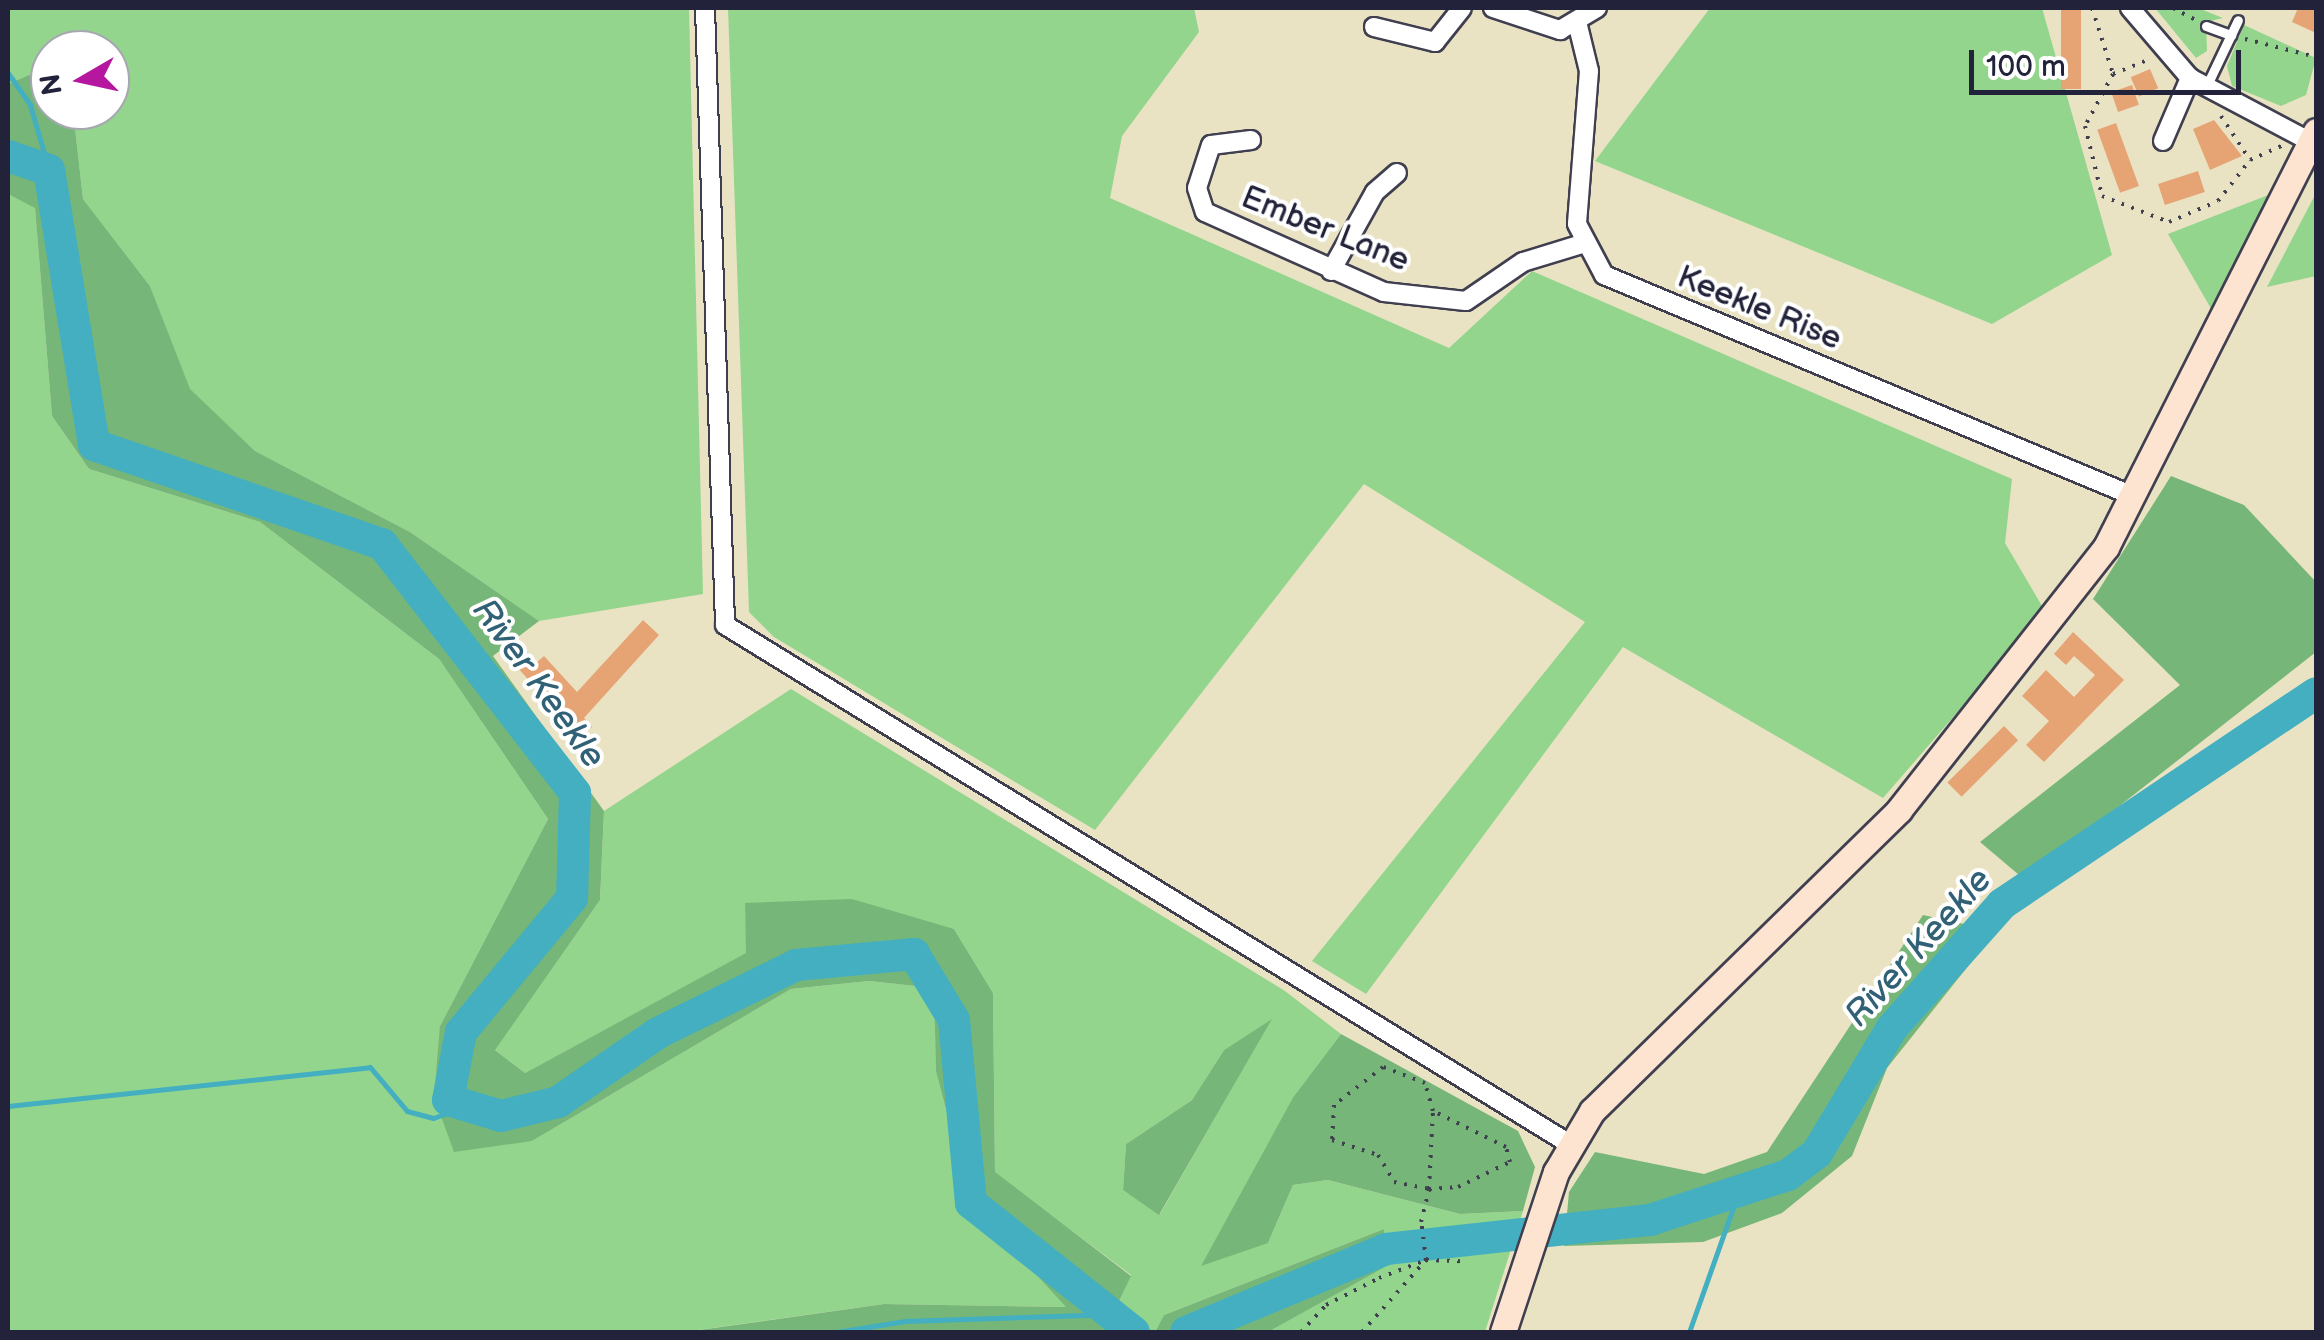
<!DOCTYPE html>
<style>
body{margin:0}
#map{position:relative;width:2324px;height:1340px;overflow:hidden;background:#e9e3c4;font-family:"Balsamiq Sans",sans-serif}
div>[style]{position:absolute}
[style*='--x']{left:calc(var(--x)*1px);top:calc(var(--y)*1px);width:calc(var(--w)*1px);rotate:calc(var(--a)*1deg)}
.green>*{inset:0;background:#93d58d}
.forest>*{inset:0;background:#76b678}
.stream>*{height:5px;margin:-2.5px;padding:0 2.5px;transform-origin:2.5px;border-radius:2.5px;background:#43afc1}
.river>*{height:32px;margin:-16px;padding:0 16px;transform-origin:16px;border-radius:16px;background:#43afc1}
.building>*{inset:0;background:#e6a475;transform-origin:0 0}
.path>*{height:4px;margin-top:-2px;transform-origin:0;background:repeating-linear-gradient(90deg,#403f50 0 2.5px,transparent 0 10.5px)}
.roads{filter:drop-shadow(2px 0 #403f50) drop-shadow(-2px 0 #403f50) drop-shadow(0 2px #403f50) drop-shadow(0 -2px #403f50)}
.lane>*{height:9px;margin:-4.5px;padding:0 4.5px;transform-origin:4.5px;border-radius:4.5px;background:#fff}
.street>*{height:18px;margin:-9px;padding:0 9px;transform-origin:9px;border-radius:9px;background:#fff}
.secondary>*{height:25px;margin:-12.5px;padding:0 12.5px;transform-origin:12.5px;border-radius:12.5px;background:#fde4d1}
span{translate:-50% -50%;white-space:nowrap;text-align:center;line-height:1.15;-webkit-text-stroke:8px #fff;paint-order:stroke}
.street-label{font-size:32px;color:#22223b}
.water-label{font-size:35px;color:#316177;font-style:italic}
.frame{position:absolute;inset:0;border:10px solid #22223b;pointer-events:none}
.north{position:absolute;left:30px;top:30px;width:100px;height:100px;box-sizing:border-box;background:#fff;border:2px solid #a7a7b1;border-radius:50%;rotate:261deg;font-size:28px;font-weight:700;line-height:40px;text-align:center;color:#22223b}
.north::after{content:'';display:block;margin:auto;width:35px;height:45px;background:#b5179e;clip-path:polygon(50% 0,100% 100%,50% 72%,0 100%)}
.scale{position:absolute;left:1969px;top:50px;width:272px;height:45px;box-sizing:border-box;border:5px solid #22223b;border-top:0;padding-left:12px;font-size:30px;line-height:35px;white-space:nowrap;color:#22223b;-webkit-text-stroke:8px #fff;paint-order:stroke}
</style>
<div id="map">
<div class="green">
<div style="clip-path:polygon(8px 8px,689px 8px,703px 594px,539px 621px,410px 532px,255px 451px,189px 389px,150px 286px,83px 199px,73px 110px,110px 110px,110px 50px,50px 50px,50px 66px,8px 84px)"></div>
<div style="clip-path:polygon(728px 8px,1194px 8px,1199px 32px,1122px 136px,1110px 198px,1449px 348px,1532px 271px,2012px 479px,2005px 543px,2045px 611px,1883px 798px,1623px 647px,1366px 994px,1312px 961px,1585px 622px,1364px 484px,1095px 830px,774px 637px,749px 612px)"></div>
<div style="clip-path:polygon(1710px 8px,2042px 8px,2112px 255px,1992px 324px,1595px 161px)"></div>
<div style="clip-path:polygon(2155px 8px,2198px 8px,2223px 18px,2206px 22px,2207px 51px,2196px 58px)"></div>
<div style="clip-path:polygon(2244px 25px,2316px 58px,2306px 95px,2281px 106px,2232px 86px,2227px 66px)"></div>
<div style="clip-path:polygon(2276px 192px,2213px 312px,2168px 234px)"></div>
<div style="clip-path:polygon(2316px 193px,2316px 276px,2267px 287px)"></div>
<div style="clip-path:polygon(8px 194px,35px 207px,52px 416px,89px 469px,260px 522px,439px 659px,548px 819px,440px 1026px,532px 1141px,791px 989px,869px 981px,935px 988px,936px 1072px,971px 1203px,1067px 1307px,884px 1304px,684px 1332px,8px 1332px)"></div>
<div style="clip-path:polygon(evenodd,791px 689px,1285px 991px,1341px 1034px,1294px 1096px,1268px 1243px,1293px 1185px,1328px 1180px,1460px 1214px,1523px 1211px,1485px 1332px,1268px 1332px,1382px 1268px,1384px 1229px,1164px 1315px,1155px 1332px,1104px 1332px,1131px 1275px,995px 1173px,993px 993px,954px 929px,745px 903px,747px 953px,525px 1073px,494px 1049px,600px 900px,604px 811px,791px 689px,1271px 1020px,1160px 1214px,1123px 1190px,1126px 1144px,1192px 1100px,1224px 1050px,1271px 1020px)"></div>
</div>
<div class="forest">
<div style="clip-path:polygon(50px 66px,50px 110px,73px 110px,83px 199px,150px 286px,190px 389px,255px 451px,410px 532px,539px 621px,493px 656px,604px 811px,600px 900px,495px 1050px,525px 1073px,746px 953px,745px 903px,852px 899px,954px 929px,993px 993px,995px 1172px,1131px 1276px,1104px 1332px,685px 1332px,884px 1304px,1066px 1307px,971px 1203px,936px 1072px,934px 988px,869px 981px,791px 989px,532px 1141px,454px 1152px,434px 1097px,440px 1026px,548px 819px,439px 659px,260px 522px,89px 469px,52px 416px,35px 208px,8px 194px,8px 84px)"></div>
<div style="clip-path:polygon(2171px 476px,2244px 505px,2316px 582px,2316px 652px,2025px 880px,1980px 842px,2180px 685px,2093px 599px)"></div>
<div style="clip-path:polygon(1923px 915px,1996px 931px,1887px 1068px,1852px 1156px,1782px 1213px,1703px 1242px,1564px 1246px,1569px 1192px,1595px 1152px,1704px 1174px,1767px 1152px)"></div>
<div style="clip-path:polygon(1272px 1019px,1159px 1215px,1123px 1190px,1126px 1144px,1192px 1100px,1224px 1050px)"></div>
<div style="clip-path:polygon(1341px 1034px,1518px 1131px,1535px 1167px,1523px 1211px,1460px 1214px,1328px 1180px,1293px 1185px,1268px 1243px,1201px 1266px,1294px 1096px)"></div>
<div style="clip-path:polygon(1384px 1229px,1383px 1268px,1268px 1332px,1155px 1332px,1164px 1315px)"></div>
</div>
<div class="stream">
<div style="--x:8;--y:73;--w:39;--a:55"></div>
<div style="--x:30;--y:105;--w:68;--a:73.7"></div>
<div style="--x:8;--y:1106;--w:364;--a:-6.1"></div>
<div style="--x:370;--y:1067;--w:57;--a:49.9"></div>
<div style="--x:407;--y:1111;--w:27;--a:15"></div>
<div style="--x:433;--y:1118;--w:37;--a:-19"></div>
<div style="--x:836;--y:1332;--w:70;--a:-9.1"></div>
<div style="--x:905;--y:1321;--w:206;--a:-1.9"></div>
<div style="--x:1689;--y:1332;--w:146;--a:-70.5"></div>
</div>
<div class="river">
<div style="--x:8;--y:156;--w:43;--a:18.9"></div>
<div style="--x:49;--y:170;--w:279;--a:80.7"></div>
<div style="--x:94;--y:445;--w:305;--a:19"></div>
<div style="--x:382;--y:544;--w:315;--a:52.2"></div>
<div style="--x:575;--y:793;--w:105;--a:91.6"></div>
<div style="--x:572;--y:898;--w:174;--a:129.6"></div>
<div style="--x:461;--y:1032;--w:69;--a:100.8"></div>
<div style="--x:448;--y:1100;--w:55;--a:16.8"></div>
<div style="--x:501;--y:1116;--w:59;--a:-13.8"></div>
<div style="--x:558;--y:1102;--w:121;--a:-34.6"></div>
<div style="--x:658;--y:1033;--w:154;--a:-26.2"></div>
<div style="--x:796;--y:965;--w:119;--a:-5.3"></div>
<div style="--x:914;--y:954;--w:77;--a:58.8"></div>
<div style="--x:954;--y:1020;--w:184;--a:84.7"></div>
<div style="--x:971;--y:1203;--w:208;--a:38.4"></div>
<div style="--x:1186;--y:1332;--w:217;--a:-22.5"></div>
<div style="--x:1386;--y:1249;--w:266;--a:-6.3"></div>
<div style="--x:1650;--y:1220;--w:145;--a:-18.1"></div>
<div style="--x:1788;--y:1175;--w:36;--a:-37"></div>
<div style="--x:1817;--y:1153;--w:146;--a:-59"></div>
<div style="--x:1892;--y:1028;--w:166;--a:-48.4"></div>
<div style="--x:2002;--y:904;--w:378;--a:-33.9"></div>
</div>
<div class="building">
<div style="left:2061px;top:8px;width:20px;height:81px"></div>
<div style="clip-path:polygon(2298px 8px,2316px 8px,2316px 33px,2292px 22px)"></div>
<div style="left:2150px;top:69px;width:21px;height:21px;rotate:67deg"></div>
<div style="left:2132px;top:85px;width:21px;height:22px;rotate:71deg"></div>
<div style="clip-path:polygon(2214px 120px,2242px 156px,2210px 170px,2193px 129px)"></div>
<div style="left:2116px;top:123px;width:67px;height:20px;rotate:70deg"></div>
<div style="left:2198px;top:171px;width:22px;height:42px;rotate:72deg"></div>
<div style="clip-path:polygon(643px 620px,659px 635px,584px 718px,592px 727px,580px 738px,510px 659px,522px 648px,536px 663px,544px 656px,577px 692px)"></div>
<div style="clip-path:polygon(2073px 632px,2124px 680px,2044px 762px,2026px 745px,2049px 721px,2022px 696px,2046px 670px,2074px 697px,2095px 675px,2074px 656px,2066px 665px,2054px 654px)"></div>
<div style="left:2004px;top:726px;width:20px;height:80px;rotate:45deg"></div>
</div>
<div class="path">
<div style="--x:2092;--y:8;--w:69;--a:72.3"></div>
<div style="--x:2113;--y:74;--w:59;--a:118.3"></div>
<div style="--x:2085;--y:126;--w:72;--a:76.3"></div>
<div style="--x:2102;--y:196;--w:72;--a:21.2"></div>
<div style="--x:2169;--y:222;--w:53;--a:-23.2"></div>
<div style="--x:2218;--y:201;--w:52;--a:-52"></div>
<div style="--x:2250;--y:160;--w:37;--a:-24"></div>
<div style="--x:2173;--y:8;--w:24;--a:28"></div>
<div style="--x:2245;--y:39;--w:73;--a:14.2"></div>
<div style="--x:2113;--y:74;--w:40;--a:-22"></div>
<div style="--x:2221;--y:116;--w:53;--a:56.6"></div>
<div style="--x:1301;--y:1332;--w:37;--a:-47"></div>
<div style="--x:1326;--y:1305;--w:59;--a:-27"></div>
<div style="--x:1379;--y:1278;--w:50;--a:-21"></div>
<div style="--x:1426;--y:1260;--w:37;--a:2"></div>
<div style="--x:1362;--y:1332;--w:96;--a:-48.4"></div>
<div style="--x:1426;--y:1260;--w:38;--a:-97"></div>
<div style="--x:1421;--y:1222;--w:34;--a:-76"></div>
<div style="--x:1429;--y:1189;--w:78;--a:-87.1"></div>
<div style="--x:1433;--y:1111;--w:29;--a:-106"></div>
<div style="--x:1425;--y:1083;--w:45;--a:-159.1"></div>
<div style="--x:1383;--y:1067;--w:62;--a:142.2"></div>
<div style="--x:1334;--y:1105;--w:35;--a:93"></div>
<div style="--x:1332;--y:1140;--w:48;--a:18.1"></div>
<div style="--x:1378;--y:1155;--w:31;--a:59"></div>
<div style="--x:1394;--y:1182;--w:36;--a:11"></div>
<div style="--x:1429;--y:1189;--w:29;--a:-4"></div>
<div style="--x:1458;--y:1187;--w:58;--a:-25.7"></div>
<div style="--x:1510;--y:1162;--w:16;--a:-105"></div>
<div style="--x:1506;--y:1147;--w:81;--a:-153.7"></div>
</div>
<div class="roads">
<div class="lane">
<div style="--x:2206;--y:26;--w:27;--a:20"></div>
<div style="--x:2206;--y:87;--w:74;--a:-64.5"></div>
</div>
<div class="street">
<div style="--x:705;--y:8;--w:617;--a:88.14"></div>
<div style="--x:725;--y:625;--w:989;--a:31.57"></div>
<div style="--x:1493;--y:8;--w:71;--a:18.2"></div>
<div style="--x:1560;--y:30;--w:43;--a:-30.7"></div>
<div style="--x:2130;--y:8;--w:92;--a:49.4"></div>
<div style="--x:2190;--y:78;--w:137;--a:27.9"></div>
<div style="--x:1578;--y:26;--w:46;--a:76.3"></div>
<div style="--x:1589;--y:71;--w:153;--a:94.5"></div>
<div style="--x:1577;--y:224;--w:58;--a:62.1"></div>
<div style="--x:1604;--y:275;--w:573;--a:22.67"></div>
<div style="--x:1374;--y:27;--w:63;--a:13.8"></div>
<div style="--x:1435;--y:42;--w:43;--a:-51.5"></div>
<div style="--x:1251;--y:140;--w:40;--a:172.9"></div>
<div style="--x:1211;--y:145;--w:45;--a:108"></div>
<div style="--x:1197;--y:188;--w:25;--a:72"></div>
<div style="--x:1205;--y:212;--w:196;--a:24.1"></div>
<div style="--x:1384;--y:292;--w:82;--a:6.3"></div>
<div style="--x:1466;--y:301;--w:69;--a:-34.4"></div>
<div style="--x:1523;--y:262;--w:62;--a:-17"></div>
<div style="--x:2163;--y:141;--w:69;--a:-66.8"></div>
<div style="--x:1331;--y:271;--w:90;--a:-60.9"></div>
<div style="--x:1375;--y:192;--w:29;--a:-41"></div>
</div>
<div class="secondary">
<div style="--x:1503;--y:1332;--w:169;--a:-71.7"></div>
<div style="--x:1556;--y:1172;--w:71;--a:-59.5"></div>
<div style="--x:1592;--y:1111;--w:430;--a:-44.4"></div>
<div style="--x:1899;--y:810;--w:335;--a:-51.8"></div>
<div style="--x:2106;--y:547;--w:466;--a:-63.2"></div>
</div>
</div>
<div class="street-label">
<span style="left:1325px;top:230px;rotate:22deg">Ember Lane</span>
<span style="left:1759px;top:309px;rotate:22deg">Keekle Rise</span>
</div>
<div class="water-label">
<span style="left:538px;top:684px;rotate:54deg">River Keekle</span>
<span style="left:1919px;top:948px;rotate:-48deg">River Keekle</span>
</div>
<div class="frame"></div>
<div class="north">N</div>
<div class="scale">100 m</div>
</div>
